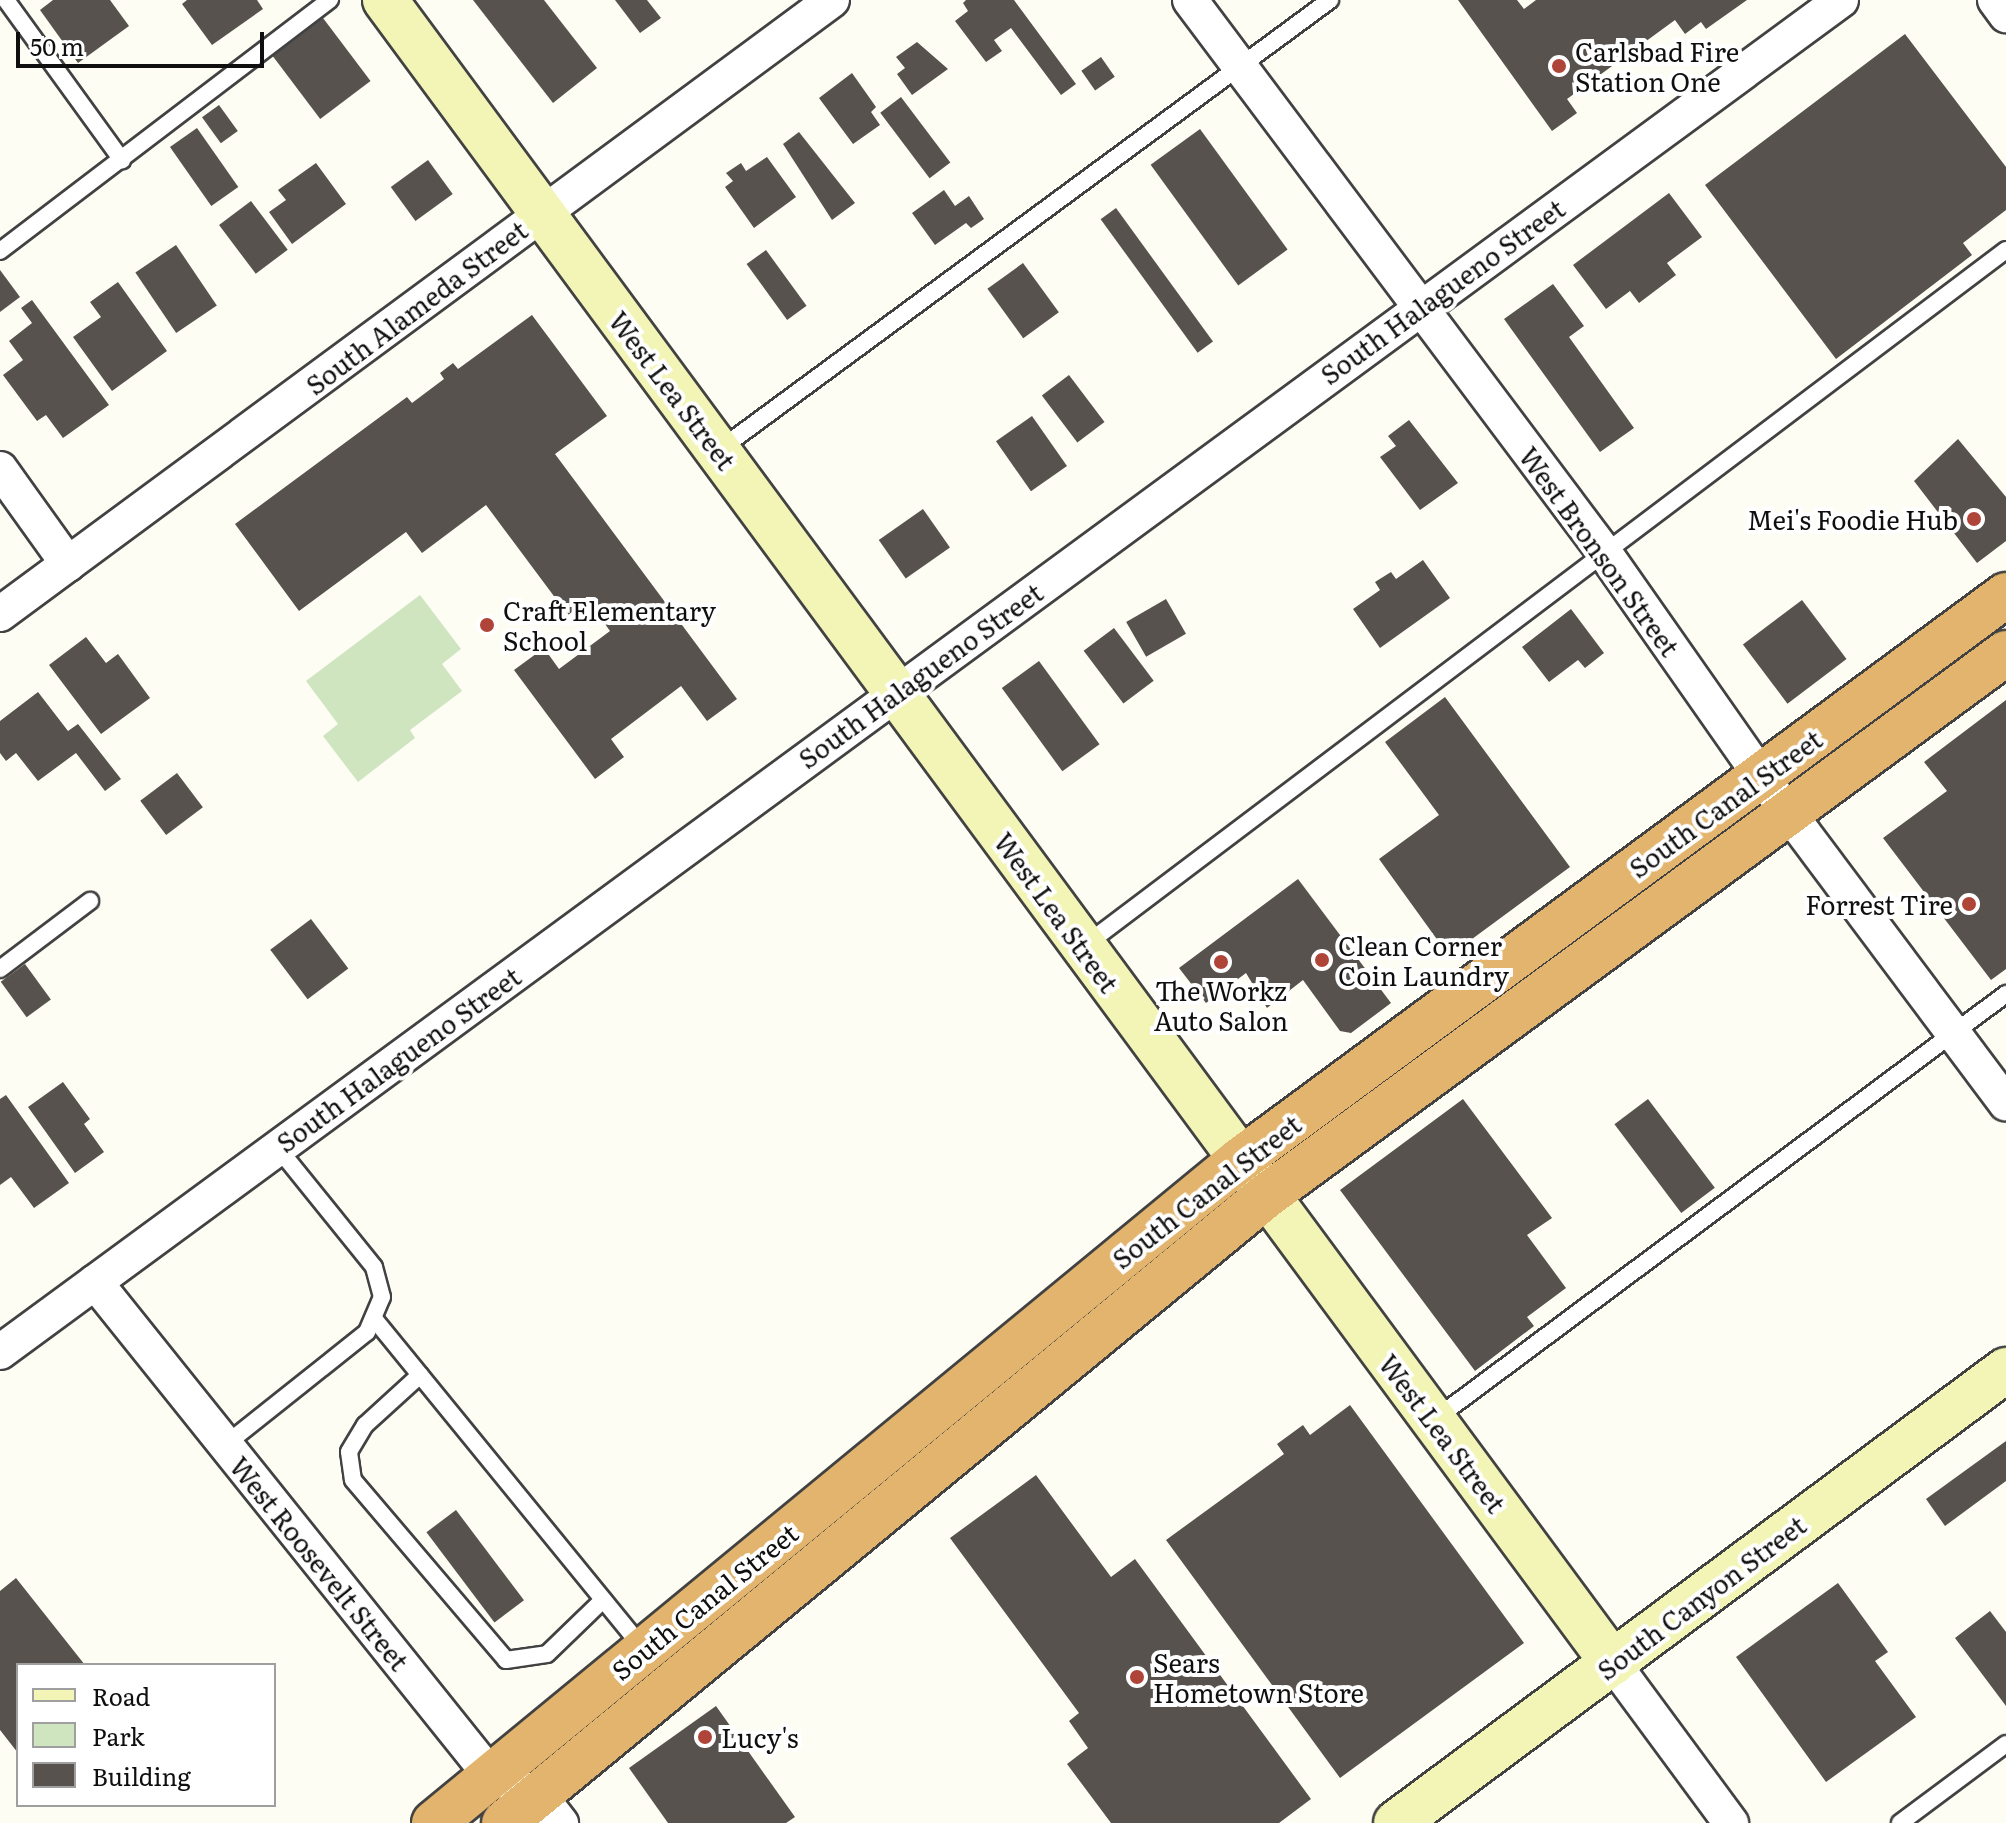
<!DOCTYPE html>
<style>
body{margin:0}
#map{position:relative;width:2006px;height:1823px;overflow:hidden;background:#fdfdf4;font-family:Literata,serif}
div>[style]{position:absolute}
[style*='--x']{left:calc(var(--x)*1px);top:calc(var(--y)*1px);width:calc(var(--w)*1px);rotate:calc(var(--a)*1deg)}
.green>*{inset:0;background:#cee5c0}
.building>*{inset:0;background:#57524d;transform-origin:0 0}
.roads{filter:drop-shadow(2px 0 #424242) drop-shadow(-2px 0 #424242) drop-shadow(0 2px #424242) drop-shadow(0 -2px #424242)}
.lane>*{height:16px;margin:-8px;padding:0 8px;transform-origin:8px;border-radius:8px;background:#fff}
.street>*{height:34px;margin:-17px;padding:0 17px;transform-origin:17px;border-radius:17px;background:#fff}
.secondary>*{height:44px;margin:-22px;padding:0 22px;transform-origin:22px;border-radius:22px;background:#f3f5b7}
.highway>*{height:44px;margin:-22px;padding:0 22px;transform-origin:22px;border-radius:22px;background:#e2b46d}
.dots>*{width:22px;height:22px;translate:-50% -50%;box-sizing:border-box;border:4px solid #fff;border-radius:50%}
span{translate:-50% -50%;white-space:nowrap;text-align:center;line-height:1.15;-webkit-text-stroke:8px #fff;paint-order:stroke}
.poi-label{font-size:26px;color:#0f0f0f}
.left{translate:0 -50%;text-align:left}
.right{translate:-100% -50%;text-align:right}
.street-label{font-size:26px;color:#0f0f0f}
.legend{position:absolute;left:16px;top:1663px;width:260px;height:144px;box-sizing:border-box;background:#fff;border:2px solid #9f9f9f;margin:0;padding:10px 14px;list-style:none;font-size:24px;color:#0f0f0f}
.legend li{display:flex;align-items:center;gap:16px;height:40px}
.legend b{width:40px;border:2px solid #9f9f9f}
.scale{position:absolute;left:16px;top:32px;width:248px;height:36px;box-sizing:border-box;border:4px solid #0f0f0f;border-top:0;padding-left:10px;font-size:24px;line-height:28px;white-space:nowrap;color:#0f0f0f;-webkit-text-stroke:6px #fff;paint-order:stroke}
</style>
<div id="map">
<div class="green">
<div style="clip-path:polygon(420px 595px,461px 649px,442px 664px,462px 691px,410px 730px,415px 738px,358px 782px,323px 736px,338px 724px,306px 681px)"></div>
</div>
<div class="building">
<div style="clip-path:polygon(53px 0,110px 0,129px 26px,78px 63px,40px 10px)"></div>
<div style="clip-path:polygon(187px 0,257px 0,263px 9px,212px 45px,182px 4px)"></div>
<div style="clip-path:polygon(473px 0,544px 0,597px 68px,553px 103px)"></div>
<div style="clip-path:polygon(615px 0,647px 0,661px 18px,640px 33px)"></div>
<div style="clip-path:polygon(966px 0,1014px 0,1076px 84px,1061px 95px,1011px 28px,994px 40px,1002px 51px,986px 62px,955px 21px,968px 11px,963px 3px)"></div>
<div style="clip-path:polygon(1458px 0,1517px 0,1524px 9px,1536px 0,1747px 0,1706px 29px,1701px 22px,1685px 34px,1675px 20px,1567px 99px,1577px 113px,1552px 131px)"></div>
<div style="left:323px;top:18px;width:79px;height:63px;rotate:53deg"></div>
<div style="clip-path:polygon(1905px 34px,2006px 167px,2006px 210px,1963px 243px,1972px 255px,1836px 359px,1705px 185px)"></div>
<div style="clip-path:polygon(917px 42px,948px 69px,912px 95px,897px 74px,905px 68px,896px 57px)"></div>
<div style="left:1101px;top:57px;width:24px;height:24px;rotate:55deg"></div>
<div style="clip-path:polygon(852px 73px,876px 107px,871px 112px,880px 125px,853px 144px,819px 98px)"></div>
<div style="left:901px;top:97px;width:82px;height:26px;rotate:53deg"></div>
<div style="left:219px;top:105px;width:32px;height:21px;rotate:54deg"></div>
<div style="left:197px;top:128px;width:72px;height:33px;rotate:55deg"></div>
<div style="left:1200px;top:129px;width:149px;height:61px;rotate:54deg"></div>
<div style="clip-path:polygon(799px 132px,855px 203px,832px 220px,783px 144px)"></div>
<div style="clip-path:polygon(767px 157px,796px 197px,754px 228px,725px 187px,733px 181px,726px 173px,741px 163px,746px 171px)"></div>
<div style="left:428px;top:160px;width:42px;height:46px;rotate:54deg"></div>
<div style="clip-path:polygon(316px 163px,346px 204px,292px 244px,269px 212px,286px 200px,278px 190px)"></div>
<div style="clip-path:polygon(944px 190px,955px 206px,969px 196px,984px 219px,971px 228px,966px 223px,935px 245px,912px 213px)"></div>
<div style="clip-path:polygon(1669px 193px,1702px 237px,1667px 263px,1676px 275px,1639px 303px,1630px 291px,1606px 309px,1573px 265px)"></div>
<div style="left:251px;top:201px;width:61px;height:40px;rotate:53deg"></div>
<div style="left:1116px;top:208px;width:165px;height:19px;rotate:54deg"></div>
<div style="left:176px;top:245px;width:73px;height:49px;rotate:56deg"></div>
<div style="left:766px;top:250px;width:69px;height:24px;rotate:54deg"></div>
<div style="left:1023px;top:263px;width:61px;height:44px;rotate:54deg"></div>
<div style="clip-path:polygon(0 270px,20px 297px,0 312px)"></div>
<div style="clip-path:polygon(118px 282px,167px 351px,112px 391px,73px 337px,101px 317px,90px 302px)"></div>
<div style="clip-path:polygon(1553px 284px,1584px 326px,1569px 337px,1634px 428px,1600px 452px,1504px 319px)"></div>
<div style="clip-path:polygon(32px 300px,109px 405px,63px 438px,46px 415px,37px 421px,3px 375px,23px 360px,9px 341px,32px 323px,21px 308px)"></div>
<div style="clip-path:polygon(532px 315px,607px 416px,555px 454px,737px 699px,707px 721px,681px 686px,611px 739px,624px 757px,595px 779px,514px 670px,544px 648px,559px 669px,610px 631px,588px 600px,568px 615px,486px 505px,422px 553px,406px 532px,299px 611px,235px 524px,407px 397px,412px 403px,444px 379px,440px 373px,453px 363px,458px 369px)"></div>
<div style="left:1069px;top:375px;width:59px;height:34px;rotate:53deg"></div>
<div style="left:1032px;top:416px;width:61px;height:44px;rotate:55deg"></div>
<div style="clip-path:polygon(1409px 420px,1458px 483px,1420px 510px,1380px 457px,1396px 446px,1388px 436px)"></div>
<div style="clip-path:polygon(1958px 439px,2006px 497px,2006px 541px,1977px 563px,1914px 481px)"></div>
<div style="left:923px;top:509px;width:47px;height:54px;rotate:55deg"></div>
<div style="clip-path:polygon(1423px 560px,1450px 598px,1380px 648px,1353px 609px,1380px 590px,1375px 582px,1391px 572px,1396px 579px)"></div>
<div style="left:1166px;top:599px;width:40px;height:46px;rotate:60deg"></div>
<div style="left:1802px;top:600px;width:74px;height:74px;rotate:53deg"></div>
<div style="clip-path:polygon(1571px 609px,1604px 653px,1585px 668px,1578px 660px,1549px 682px,1522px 647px)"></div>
<div style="left:1114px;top:628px;width:66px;height:38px;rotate:53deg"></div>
<div style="clip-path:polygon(86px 637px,106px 663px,118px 654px,150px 698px,101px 734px,49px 665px)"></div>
<div style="left:1039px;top:661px;width:103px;height:46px;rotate:54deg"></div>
<div style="clip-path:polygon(38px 692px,68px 731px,78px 724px,121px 779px,105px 791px,76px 753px,38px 781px,16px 753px,6px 761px,0 753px,0 721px)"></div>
<div style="clip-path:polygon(1445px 697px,1570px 867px,1449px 956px,1379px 859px,1439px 815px,1385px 742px)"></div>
<div style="clip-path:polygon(2006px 700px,2006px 969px,1991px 980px,1883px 838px,1947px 791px,1924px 762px)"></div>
<div style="left:177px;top:773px;width:43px;height:46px;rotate:53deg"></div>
<div style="clip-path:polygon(1298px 879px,1391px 1003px,1351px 1033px,1340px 1031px,1303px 980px,1267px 1008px,1246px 973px,1206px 1003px,1179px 968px)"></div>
<div style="left:311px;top:919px;width:62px;height:51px;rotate:53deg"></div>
<div style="left:25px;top:964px;width:44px;height:30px;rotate:54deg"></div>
<div style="clip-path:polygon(63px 1082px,90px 1119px,84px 1124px,104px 1152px,75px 1173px,28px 1107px)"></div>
<div style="clip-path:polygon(6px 1095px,69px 1183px,34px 1208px,11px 1177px,0 1185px,0 1099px)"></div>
<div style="clip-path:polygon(1463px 1099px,1552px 1218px,1527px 1235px,1566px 1288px,1527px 1317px,1534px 1326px,1475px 1371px,1340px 1190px)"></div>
<div style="left:1648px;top:1099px;width:111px;height:42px;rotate:53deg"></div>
<div style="clip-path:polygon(1350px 1405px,1524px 1643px,1340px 1778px,1166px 1540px,1284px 1454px,1277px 1444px,1303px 1425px,1310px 1435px)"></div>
<div style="clip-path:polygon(2006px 1441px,2006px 1481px,1945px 1526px,1926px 1499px)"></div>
<div style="clip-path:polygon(1036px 1475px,1111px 1577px,1135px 1559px,1311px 1799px,1279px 1823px,1111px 1823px,1067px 1764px,1088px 1748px,1069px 1721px,1079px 1713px,950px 1538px)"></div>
<div style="left:456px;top:1510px;width:113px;height:37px;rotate:53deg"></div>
<div style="clip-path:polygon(16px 1578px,85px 1665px,18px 1665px,18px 1753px,0 1730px,0 1591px)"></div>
<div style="clip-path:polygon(1838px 1583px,1888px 1652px,1875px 1661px,1916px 1717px,1826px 1782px,1736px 1657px)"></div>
<div style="clip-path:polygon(1990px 1611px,2006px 1632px,2006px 1706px,1955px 1638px)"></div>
<div style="clip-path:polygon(716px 1706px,795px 1817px,786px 1823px,668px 1823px,629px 1768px)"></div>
</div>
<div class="roads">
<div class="lane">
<div style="--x:6;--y:0;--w:198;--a:54.1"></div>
<div style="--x:0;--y:251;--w:415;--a:-37.3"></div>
<div style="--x:719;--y:450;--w:759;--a:-36.37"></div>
<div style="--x:1084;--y:946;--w:1155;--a:-37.05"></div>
<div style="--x:0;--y:969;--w:113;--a:-37.1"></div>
<div style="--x:376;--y:1321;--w:422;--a:50.8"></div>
<div style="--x:420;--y:1375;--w:74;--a:137.7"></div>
<div style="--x:365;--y:1425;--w:31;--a:121"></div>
<div style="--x:349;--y:1452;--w:28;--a:82"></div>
<div style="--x:353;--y:1480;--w:236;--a:49.6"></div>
<div style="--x:506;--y:1660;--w:41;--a:-8.3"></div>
<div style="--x:547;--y:1654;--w:78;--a:-44"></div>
<div style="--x:1435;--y:1419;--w:712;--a:-36.66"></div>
<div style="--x:225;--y:1445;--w:181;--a:-38.5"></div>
<div style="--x:367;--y:1332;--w:38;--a:-67"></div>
<div style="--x:382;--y:1297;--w:31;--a:-105"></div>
<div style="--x:374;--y:1267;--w:153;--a:-128.9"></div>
<div style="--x:1900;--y:1823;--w:132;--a:-36.7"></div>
</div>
<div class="street">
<div style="--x:1190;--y:0;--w:690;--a:53.13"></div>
<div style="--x:1604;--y:552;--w:274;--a:55"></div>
<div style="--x:1761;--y:776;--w:409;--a:53.2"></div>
<div style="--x:1995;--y:0;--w:19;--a:54"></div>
<div style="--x:0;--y:469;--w:117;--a:54.4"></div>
<div style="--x:0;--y:614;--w:1034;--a:-36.43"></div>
<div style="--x:95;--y:1282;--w:633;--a:51.28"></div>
<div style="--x:491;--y:1776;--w:52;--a:21.6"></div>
<div style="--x:539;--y:1795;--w:36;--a:52"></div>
<div style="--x:0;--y:1352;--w:2284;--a:-36.29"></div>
<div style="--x:1613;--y:1663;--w:199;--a:53.6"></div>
</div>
<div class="secondary">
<div style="--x:385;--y:0;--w:2067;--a:53.56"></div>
<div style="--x:1396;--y:1823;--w:760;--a:-36.6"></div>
</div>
<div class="highway">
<div style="--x:434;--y:1823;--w:1044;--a:-39.44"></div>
<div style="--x:1240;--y:1160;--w:952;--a:-36.41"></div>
<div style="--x:504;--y:1823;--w:987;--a:-39.45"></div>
<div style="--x:1266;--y:1196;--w:918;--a:-36.27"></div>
</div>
</div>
<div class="dots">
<div style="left:1559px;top:66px;background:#af4438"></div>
<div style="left:1974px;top:519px;background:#af4438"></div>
<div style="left:487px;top:625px;background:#af4438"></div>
<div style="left:1969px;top:904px;background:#af4438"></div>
<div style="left:1322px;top:960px;background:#af4438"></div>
<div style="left:1221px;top:962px;background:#af4438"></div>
<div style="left:1137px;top:1677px;background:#af4438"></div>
<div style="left:705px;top:1737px;background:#af4438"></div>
</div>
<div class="poi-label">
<span class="left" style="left:1575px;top:66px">Carlsbad Fire<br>Station One</span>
<span class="right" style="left:1958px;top:519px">Mei's Foodie Hub</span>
<span class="left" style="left:503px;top:625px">Craft Elementary<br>School</span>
<span class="right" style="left:1953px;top:904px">Forrest Tire</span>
<span class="left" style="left:1338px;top:960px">Clean Corner<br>Coin Laundry</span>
<span style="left:1221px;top:1005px">The Workz<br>Auto Salon</span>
<span class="left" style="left:1153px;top:1677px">Sears<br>Hometown Store</span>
<span class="left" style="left:721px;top:1737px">Lucy's</span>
</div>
<div class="street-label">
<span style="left:1442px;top:291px;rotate:-36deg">South Halagueno Street</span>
<span style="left:416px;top:307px;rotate:-37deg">South Alameda Street</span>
<span style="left:673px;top:390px;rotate:53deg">West Lea Street</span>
<span style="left:1600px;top:551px;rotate:54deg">West Bronson Street</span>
<span style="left:920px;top:675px;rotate:-36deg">South Halagueno Street</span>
<span style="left:1725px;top:803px;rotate:-36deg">South Canal Street</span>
<span style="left:1057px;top:912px;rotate:54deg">West Lea Street</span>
<span style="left:398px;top:1059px;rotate:-36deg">South Halagueno Street</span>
<span style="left:1206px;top:1191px;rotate:-38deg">South Canal Street</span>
<span style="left:1443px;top:1433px;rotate:53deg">West Lea Street</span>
<span style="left:320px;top:1563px;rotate:51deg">West Roosevelt Street</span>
<span style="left:1701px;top:1597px;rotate:-37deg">South Canyon Street</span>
<span style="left:704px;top:1601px;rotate:-39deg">South Canal Street</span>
</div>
<ul class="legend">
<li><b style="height:10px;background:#f3f5b7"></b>Road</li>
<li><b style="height:22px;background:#cee5c0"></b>Park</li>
<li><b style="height:22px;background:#57524d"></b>Building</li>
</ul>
<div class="scale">50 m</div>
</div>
